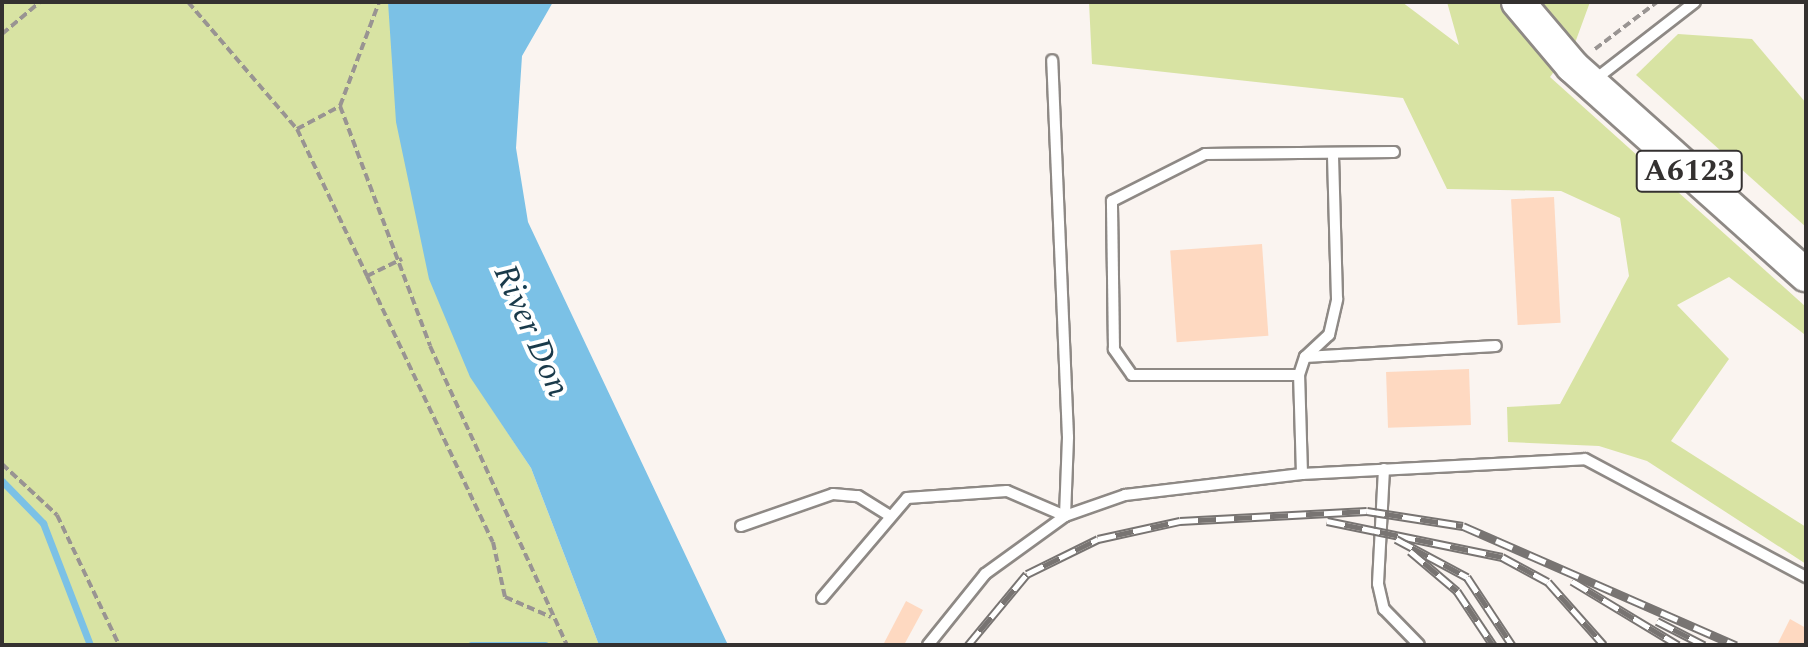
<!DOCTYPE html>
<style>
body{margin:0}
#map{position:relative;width:1808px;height:647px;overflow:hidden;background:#faf4f0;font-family:Spectral,serif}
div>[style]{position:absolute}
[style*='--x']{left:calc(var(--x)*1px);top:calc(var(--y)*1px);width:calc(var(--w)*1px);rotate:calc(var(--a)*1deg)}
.green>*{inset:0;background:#d8e3a3}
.water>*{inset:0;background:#7bc1e6}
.stream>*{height:7px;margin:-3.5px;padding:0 3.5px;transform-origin:3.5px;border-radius:3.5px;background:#7bc1e6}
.building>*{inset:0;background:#fed9c1;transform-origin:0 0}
.path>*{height:4px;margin-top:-2px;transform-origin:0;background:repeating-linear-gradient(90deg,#999492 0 8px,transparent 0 12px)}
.roads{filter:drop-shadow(2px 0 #8e8985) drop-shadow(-2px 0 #8e8985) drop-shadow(0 2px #8e8985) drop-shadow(0 -2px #8e8985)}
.service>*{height:10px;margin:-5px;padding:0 5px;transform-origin:5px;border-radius:5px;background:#fff}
.primary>*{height:32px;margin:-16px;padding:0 16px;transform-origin:16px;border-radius:16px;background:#fff}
.rail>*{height:9px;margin-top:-4.5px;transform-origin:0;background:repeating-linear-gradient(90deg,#fff 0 18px,#787472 0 36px);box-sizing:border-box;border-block:2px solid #787472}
span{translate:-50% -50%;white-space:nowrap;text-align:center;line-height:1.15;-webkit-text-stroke:8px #fff;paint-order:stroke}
.shield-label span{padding:2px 6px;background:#fff;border:2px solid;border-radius:6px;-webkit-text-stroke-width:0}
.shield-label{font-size:30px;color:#343130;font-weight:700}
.water-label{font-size:34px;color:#1a3a4a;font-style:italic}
.frame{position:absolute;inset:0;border:4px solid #343130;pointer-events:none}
</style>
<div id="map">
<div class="green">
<div style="clip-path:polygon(2px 2px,388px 2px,469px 374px,531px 468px,599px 645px,2px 645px)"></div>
<div style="clip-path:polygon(1089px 2px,1402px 2px,1459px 45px,1447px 2px,1590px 2px,1575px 43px,1550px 77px,1806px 307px,1804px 334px,1729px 277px,1677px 305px,1729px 359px,1671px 441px,1806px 527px,1806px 564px,1647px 461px,1599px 446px,1508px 442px,1507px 407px,1560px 404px,1629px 276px,1620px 218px,1561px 191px,1447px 189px,1403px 98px,1092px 64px)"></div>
<div style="clip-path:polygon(1678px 34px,1752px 39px,1806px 103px,1806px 227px,1636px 75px)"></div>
</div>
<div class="water">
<div style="clip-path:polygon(388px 2px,553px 2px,522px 56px,516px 148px,528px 222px,728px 645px,599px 645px,531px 468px,470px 377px,429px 279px,396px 122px)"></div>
</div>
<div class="stream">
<div style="--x:2;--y:481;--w:59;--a:45.7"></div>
<div style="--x:43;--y:523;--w:131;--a:68.9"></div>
<div style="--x:471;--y:645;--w:74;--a:0"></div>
</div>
<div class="building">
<div style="left:1554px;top:197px;width:126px;height:43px;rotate:87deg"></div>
<div style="left:1262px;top:244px;width:92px;height:92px;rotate:86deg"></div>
<div style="left:1469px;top:369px;width:56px;height:83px;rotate:88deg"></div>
<div style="clip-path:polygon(906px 601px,923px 610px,904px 645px,883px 645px)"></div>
<div style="clip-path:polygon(1790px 619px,1806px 628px,1806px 645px,1777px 645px)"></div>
</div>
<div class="path">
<div style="--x:188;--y:2;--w:167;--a:49.4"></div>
<div style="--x:297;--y:129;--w:49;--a:-28.1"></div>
<div style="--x:340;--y:106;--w:111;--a:-69.4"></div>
<div style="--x:2;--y:34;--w:50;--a:-40.1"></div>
<div style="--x:1595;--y:49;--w:78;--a:-37.2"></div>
<div style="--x:340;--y:106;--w:256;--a:69.4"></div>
<div style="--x:430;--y:346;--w:329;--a:65.4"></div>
<div style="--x:297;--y:129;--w:163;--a:64.5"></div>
<div style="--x:367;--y:276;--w:39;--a:-26"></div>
<div style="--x:367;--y:276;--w:294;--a:64.7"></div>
<div style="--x:493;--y:542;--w:56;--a:77.7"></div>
<div style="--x:505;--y:597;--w:50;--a:23.5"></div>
<div style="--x:2;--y:464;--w:75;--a:42.8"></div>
<div style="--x:57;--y:515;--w:144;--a:64.5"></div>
</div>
<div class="roads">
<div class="service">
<div style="--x:1593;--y:81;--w:129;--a:-37.8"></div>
<div style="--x:1305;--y:357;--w:191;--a:-3.3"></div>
<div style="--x:1299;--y:375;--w:167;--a:180"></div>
<div style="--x:1132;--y:375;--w:32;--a:-125"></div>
<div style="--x:1114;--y:349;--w:148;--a:-90.8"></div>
<div style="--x:1112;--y:201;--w:104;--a:-26.8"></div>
<div style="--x:1205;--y:154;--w:189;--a:-0.6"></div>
<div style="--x:1384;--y:469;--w:115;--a:93"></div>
<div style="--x:1378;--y:584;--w:26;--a:77"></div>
<div style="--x:1384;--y:609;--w:50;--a:45.8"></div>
<div style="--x:1302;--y:474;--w:99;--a:-91.7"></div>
<div style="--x:1299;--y:375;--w:19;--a:-72"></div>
<div style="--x:1305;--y:357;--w:33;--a:-43"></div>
<div style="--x:1329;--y:335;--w:37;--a:-77"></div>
<div style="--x:1337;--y:299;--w:146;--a:-91.6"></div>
<div style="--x:741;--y:526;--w:97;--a:-19.2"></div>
<div style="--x:833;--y:494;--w:25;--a:5"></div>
<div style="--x:858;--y:496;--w:36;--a:32"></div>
<div style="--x:822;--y:598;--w:131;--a:-49.6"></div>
<div style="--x:907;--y:498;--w:100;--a:-4"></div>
<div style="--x:1007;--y:491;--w:63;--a:23.3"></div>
<div style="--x:1065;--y:516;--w:79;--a:-87.8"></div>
<div style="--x:1068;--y:437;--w:377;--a:-92.4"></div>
<div style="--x:928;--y:645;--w:91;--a:-51.2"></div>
<div style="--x:985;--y:574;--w:99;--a:-35.9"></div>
<div style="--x:1065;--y:516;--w:64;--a:-19.3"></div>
<div style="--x:1125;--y:495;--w:178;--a:-6.8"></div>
<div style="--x:1302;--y:474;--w:283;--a:-3"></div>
<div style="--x:1585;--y:459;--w:251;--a:28.1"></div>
</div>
<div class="primary">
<div style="--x:1518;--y:2;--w:84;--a:49.8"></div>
<div style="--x:1572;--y:66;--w:314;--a:41.8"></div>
</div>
</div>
<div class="rail">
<div style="--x:1327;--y:521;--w:179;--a:11.6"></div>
<div style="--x:1502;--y:557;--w:52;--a:28.5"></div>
<div style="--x:1548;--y:582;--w:84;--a:48.4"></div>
<div style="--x:1396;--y:539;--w:81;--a:28.2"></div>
<div style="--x:1467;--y:577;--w:82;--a:56.5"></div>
<div style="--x:1410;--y:551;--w:62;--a:40.4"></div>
<div style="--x:1457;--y:591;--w:65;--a:56.3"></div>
<div style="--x:1572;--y:581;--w:124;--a:31.1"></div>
<div style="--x:1657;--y:621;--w:53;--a:27.1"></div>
<div style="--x:968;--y:645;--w:92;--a:-50.3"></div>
<div style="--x:1027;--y:574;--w:79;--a:-26.2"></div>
<div style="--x:1098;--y:539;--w:84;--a:-12.4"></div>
<div style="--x:1180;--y:521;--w:187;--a:-3.1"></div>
<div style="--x:1367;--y:511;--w:97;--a:8.9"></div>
<div style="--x:1463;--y:526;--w:298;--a:23.6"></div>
</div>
<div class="shield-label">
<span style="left:1689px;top:171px">A6123</span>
</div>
<div class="water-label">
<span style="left:531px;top:331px;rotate:66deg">River Don</span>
</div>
<div class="frame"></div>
</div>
